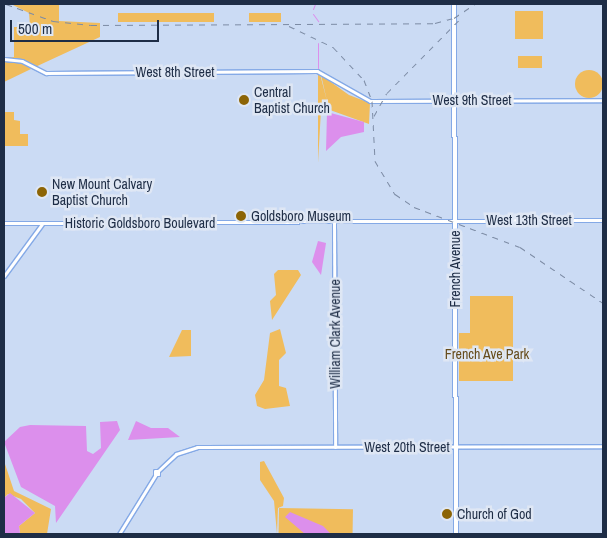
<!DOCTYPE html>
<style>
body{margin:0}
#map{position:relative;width:607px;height:538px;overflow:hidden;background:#cbdbf4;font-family:"Archivo Narrow",sans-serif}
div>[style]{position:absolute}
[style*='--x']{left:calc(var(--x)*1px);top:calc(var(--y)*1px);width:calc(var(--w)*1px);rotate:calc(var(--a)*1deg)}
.green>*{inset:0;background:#f0bc5c;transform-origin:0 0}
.round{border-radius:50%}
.water>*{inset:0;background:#dc8fec}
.stream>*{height:1px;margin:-0.5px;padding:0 0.5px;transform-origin:0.5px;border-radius:0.5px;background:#dc8fec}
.roads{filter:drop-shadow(1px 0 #84a9e6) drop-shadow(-1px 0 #84a9e6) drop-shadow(0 1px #84a9e6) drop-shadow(0 -1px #84a9e6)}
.secondary>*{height:3px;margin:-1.5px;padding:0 1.5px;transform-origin:1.5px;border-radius:1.5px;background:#fff}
.primary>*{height:4px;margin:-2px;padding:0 2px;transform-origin:2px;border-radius:2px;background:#fff}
.rail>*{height:1px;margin-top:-0.5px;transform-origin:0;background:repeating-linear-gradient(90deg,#7c8ba4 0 6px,transparent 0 12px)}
.dots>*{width:14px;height:14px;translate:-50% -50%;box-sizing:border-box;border:2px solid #dfe7f4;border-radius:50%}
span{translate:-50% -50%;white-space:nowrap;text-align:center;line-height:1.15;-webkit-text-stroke:5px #dfe7f4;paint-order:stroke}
.street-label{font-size:14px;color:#1e2d46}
.poi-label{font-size:14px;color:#1e2d46}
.left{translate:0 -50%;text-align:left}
.park-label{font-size:14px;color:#664c1c}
.frame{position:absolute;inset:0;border:5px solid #1e2d46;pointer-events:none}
.scale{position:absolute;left:10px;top:20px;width:149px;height:22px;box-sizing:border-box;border:2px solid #1e2d46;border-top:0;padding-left:6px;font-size:15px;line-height:18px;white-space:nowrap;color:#1e2d46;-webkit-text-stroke:4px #dfe7f4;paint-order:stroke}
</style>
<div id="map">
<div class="green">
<div style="clip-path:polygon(11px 4px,59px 4px,59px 21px,100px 23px,100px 37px,33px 68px,22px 59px,4px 58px,14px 57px,14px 27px,30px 27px,29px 13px)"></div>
<div style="left:515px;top:11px;width:28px;height:28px"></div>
<div style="left:214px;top:13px;width:9px;height:96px;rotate:90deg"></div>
<div style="left:249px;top:13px;width:32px;height:9px"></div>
<div style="left:518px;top:56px;width:24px;height:12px"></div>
<div style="clip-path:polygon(4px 60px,21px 62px,31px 69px,4px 82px)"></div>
<div class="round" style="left:575px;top:70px;width:28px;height:28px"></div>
<div style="clip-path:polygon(318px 73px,323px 74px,339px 87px,320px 74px,327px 101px,321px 75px,349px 95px,370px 103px,369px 124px,330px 110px,328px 104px,329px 109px,321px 110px,318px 163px)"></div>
<div style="clip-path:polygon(4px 112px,14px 112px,14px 120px,20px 121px,20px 134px,28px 134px,28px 146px,4px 146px)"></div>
<div style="clip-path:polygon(278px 270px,298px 270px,301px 275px,272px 320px,270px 301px,276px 295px,274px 274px)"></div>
<div style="clip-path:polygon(470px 296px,513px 296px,513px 381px,459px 381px,459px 333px,470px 333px)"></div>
<div style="clip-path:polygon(280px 329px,286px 353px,279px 360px,279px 386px,286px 388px,290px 406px,265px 409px,257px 406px,255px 395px,264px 380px,270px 333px)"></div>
<div style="clip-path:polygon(182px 330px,191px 330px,191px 356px,169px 357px)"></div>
<div style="clip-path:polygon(4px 461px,14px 491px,51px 509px,47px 534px,20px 534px,19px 526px,35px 513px,21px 499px,8px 494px,4px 498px)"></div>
<div style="clip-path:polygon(264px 461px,284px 498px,283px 506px,278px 508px,277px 534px,274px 501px,260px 480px,260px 462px)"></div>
<div style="left:279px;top:508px;width:74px;height:26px;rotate:1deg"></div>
</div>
<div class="water">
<div style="clip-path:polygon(327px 112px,364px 122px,364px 132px,341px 137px,326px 151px)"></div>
<div style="clip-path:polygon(318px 241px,326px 243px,321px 275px,312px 262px)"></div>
<div style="clip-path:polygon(117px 421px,120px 430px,56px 523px,55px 506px,21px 487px,4px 442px,20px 427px,30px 425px,86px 426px,87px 451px,93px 454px,101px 448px,100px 422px)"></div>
<div style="clip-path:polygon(136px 421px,151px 428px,168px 428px,180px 437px,128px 440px)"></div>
<div style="clip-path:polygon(10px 493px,35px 513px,19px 526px,20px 534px,4px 534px,4px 498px)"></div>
<div style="clip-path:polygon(290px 512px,323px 526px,331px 534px,305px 534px,285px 517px)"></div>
</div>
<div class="stream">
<div style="--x:313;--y:9;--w:5;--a:-68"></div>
<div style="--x:313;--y:14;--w:9;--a:54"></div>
<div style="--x:318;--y:43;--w:25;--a:90"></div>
</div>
<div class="roads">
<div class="secondary">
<div style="--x:4;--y:59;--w:18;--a:6"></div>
<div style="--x:22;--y:61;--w:27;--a:27"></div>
<div style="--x:46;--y:73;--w:271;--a:-0.4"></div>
<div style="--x:317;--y:71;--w:61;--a:29.5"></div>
<div style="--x:370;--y:101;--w:233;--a:-0.2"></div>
<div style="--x:334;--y:222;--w:225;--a:89.7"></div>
<div style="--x:4;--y:223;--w:599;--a:-0.29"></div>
<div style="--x:4;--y:276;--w:64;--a:-53.8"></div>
<div style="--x:155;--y:471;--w:3;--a:0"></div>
<div style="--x:158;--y:471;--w:3;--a:90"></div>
<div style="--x:158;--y:474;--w:3;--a:180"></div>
<div style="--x:155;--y:474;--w:3;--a:-90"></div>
<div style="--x:158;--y:471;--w:25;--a:-43"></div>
<div style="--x:176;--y:454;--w:22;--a:-18"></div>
<div style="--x:197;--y:447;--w:406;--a:-0.1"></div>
<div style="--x:119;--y:534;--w:70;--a:-58.3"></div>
</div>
<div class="primary">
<div style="--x:454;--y:4;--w:530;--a:89.78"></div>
</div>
</div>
<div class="rail">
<div style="--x:6;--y:4;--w:50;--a:19.9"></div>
<div style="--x:53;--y:21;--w:38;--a:6"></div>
<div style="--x:91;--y:25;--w:344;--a:-0.3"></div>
<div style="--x:435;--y:23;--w:20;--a:-15"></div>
<div style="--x:454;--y:18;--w:25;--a:-34"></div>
<div style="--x:289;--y:26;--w:49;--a:25.5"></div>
<div style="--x:333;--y:47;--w:45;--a:46.8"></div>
<div style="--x:364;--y:80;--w:22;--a:69"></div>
<div style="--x:372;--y:101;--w:60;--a:87.1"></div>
<div style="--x:375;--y:161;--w:39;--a:59"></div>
<div style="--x:395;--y:194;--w:23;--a:34"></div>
<div style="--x:414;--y:207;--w:113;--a:20.7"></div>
<div style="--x:520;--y:247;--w:100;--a:34"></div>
<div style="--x:374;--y:116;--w:26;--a:-61"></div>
<div style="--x:387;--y:93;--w:108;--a:-45.4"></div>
</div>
<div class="dots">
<div style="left:244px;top:100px;background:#8c6405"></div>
<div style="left:42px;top:192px;background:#8c6405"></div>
<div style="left:241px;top:216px;background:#8c6405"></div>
<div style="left:447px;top:514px;background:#8c6405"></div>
</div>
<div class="street-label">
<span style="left:175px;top:72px">West 8th Street</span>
<span style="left:472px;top:100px">West 9th Street</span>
<span style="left:529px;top:220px">West 13th Street</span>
<span style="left:140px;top:223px">Historic Goldsboro Boulevard</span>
<span style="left:455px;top:269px;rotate:-90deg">French Avenue</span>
<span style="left:335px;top:334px;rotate:-90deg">William Clark Avenue</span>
<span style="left:407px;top:447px">West 20th Street</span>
</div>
<div class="poi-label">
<span class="left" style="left:254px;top:100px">Central<br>Baptist Church</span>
<span class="left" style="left:52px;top:192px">New Mount Calvary<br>Baptist Church</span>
<span class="left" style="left:251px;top:216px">Goldsboro Museum</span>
<span class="left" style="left:457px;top:514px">Church of God</span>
</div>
<div class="park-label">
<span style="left:487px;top:354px">French Ave Park</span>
</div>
<div class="frame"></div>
<div class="scale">500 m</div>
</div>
